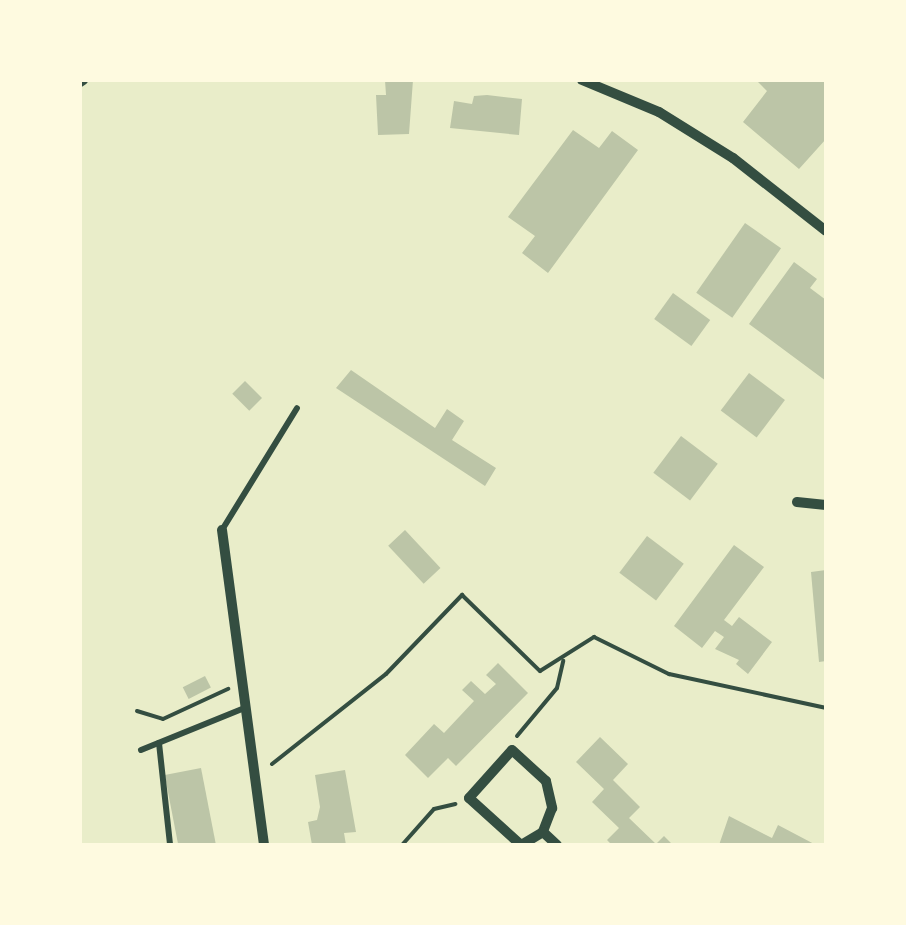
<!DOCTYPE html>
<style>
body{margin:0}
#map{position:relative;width:906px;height:925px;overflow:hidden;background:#e9edc9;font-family:Poppins,sans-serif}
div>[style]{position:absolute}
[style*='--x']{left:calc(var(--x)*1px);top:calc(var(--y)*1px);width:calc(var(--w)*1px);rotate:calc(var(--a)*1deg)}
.building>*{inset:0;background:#bcc5a7;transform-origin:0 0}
.path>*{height:4px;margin:-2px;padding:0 2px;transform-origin:2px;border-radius:2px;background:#344e41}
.service>*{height:6px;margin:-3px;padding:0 3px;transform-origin:3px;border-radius:3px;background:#344e41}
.minor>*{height:10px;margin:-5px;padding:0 5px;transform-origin:5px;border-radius:5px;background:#344e41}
span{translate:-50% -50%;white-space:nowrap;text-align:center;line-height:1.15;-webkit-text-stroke:10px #fefae0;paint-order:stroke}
.frame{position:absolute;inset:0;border:82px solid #fefae0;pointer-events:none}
</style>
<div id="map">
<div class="building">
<div style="clip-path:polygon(385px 80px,413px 80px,409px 134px,378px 135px,376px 95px,386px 95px)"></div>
<div style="clip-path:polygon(756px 80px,826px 80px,826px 139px,799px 169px,743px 122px,767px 91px)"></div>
<div style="clip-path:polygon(487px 95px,522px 99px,519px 135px,450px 128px,454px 101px,472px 104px,474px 96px)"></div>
<div style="clip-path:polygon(573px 130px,599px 148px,612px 131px,638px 150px,548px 273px,522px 253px,535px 236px,508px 217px)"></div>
<div style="left:745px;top:223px;width:44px;height:85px;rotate:35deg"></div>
<div style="clip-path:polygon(794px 262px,817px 279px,810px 288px,826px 300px,826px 381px,749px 324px)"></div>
<div style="left:673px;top:293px;width:46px;height:32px;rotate:36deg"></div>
<div style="clip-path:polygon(351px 370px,435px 428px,447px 409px,464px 421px,452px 440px,496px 468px,485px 486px,336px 388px)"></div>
<div style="left:749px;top:373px;width:45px;height:47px;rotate:37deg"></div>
<div style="left:245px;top:381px;width:24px;height:18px;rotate:45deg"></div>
<div style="left:681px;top:436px;width:46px;height:46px;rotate:37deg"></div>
<div style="left:405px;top:530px;width:52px;height:23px;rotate:47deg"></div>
<div style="left:647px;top:536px;width:46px;height:46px;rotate:37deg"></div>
<div style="clip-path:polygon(734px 545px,764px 567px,724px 620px,732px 626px,739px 617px,772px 642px,748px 674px,736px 664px,739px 660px,715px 649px,724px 637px,715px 631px,702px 648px,674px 626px)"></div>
<div style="clip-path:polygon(826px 570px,826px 661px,819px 662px,811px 572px)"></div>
<div style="clip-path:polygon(498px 663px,528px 693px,456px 766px,448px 758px,428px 778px,405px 755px,434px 724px,444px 733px,474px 701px,462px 690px,471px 681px,485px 694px,496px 684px,486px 675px)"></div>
<div style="left:205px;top:676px;width:13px;height:25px;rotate:63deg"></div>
<div style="clip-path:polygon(600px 737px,628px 764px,613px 780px,640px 807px,629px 818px,656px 844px,664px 836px,673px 845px,612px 845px,607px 840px,619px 828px,592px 802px,604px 789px,576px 762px)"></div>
<div style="left:201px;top:768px;width:78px;height:37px;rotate:79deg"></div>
<div style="clip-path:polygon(345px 770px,356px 832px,344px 833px,346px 845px,312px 845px,308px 822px,317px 820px,320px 807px,315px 775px)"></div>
<div style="clip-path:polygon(729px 816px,772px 838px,778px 825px,816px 845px,719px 845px)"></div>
</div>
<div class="path">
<div style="--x:137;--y:711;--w:27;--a:17"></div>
<div style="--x:163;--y:719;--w:72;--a:-24.8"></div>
<div style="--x:517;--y:736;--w:62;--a:-50.2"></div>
<div style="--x:557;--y:688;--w:28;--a:-77"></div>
<div style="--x:272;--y:764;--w:145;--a:-38.3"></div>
<div style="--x:386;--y:674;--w:110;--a:-46.1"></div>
<div style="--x:462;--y:595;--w:109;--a:44.3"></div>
<div style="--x:540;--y:671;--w:64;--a:-32.2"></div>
<div style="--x:594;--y:637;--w:84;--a:26.3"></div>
<div style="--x:669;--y:674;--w:161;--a:12.2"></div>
<div style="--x:402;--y:845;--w:48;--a:-48.4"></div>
<div style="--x:434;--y:809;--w:22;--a:-13"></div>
</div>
<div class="service">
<div style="--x:222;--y:530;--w:143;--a:-58.4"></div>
<div style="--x:159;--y:743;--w:103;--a:83.8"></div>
<div style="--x:141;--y:750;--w:109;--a:-22.1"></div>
</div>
<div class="minor">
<div style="--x:582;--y:80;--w:83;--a:22.6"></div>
<div style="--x:659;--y:112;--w:87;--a:31.9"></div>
<div style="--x:733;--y:158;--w:118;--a:38.1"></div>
<div style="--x:80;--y:82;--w:4;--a:-34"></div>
<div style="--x:797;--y:502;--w:29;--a:6"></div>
<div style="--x:222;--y:530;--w:318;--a:82.4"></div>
<div style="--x:512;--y:750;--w:46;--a:42.4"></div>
<div style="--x:546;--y:781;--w:28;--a:77"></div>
<div style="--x:552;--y:808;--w:26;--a:111"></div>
<div style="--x:543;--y:832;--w:26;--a:149"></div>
<div style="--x:521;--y:845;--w:70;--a:-137.9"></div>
<div style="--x:469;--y:798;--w:64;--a:-48.1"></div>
<div style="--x:543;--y:832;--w:19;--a:43"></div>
</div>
<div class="frame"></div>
</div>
